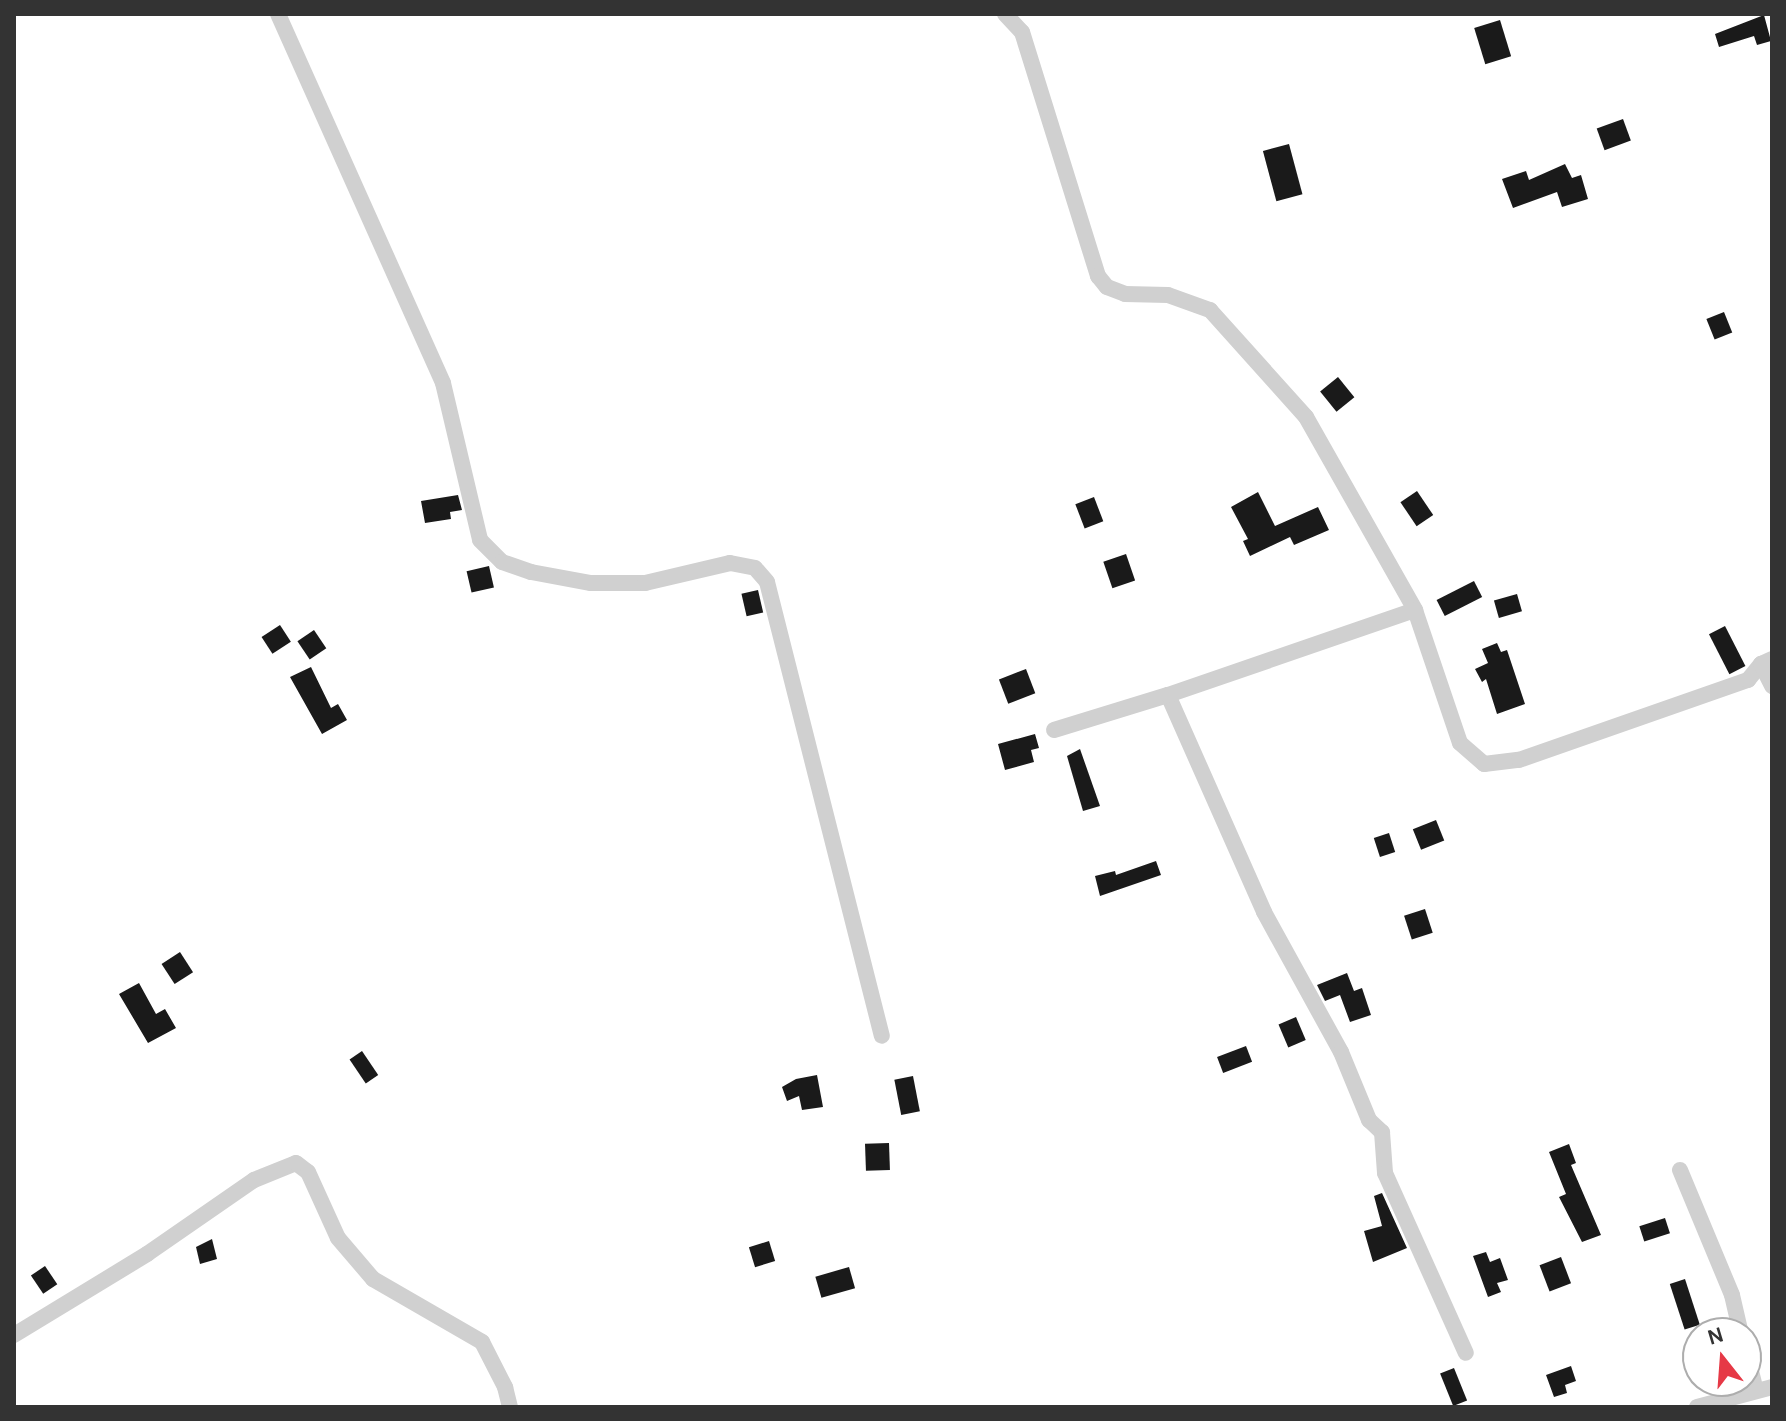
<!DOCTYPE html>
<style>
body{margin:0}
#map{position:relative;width:1786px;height:1421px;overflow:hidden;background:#fff;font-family:Karla,sans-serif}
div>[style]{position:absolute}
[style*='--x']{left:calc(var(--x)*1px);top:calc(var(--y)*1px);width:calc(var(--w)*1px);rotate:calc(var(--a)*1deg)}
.building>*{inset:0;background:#1a1a1a;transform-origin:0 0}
.street>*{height:16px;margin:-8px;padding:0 8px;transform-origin:8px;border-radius:8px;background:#d0d0d0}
span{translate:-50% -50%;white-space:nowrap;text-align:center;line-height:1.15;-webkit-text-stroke:8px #fff;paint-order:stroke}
.frame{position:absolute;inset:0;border:16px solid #333;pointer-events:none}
.north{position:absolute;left:1682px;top:1317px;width:80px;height:80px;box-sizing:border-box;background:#fff;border:2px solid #adadad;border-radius:50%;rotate:343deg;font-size:22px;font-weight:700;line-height:32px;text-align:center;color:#333}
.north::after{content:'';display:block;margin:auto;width:28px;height:36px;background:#e63946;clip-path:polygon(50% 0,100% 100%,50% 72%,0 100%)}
</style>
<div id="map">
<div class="building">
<div style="clip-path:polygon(1764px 15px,1771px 41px,1757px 45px,1754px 36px,1719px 47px,1715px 34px)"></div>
<div style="left:1500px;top:20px;width:38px;height:27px;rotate:73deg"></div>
<div style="left:1623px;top:119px;width:23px;height:28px;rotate:70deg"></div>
<div style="left:1289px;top:144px;width:52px;height:27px;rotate:75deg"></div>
<div style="clip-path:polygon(1565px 164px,1572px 178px,1581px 175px,1588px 199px,1562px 207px,1557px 192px,1513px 208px,1502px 179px,1526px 171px,1529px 180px)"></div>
<div style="left:1724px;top:312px;width:22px;height:19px;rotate:68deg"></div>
<div style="left:1338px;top:377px;width:26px;height:23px;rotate:51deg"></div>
<div style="left:1417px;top:491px;width:29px;height:20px;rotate:56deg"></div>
<div style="clip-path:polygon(1258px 492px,1275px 526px,1318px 507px,1329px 530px,1294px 545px,1290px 537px,1250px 556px,1243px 541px,1248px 539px,1231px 507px)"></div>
<div style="clip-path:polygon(458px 495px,462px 510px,450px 512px,451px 519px,425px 523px,421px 501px)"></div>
<div style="left:1094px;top:497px;width:26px;height:20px;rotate:69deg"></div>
<div style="left:1126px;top:554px;width:28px;height:24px;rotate:71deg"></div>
<div style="left:489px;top:566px;width:22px;height:23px;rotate:77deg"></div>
<div style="left:1474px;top:581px;width:18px;height:42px;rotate:63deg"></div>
<div style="left:758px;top:590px;width:23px;height:17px;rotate:77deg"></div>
<div style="left:1517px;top:594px;width:18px;height:24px;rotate:74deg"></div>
<div style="left:280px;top:625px;width:20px;height:22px;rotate:57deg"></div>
<div style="left:1725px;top:626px;width:45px;height:18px;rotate:63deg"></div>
<div style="left:314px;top:630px;width:22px;height:20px;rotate:56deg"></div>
<div style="clip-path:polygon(1497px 643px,1501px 652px,1507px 650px,1525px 704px,1497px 714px,1486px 679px,1482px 682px,1475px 669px,1488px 663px,1482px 649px)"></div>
<div style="clip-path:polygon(311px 667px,331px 708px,338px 704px,347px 720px,322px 734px,290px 677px)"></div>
<div style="left:1026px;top:669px;width:26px;height:29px;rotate:69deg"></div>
<div style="clip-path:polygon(1035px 734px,1039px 748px,1031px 750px,1034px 762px,1005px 770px,998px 744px)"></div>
<div style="clip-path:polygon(1080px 749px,1100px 806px,1083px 811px,1067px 756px)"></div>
<div style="left:1436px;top:820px;width:22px;height:25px;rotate:68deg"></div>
<div style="left:1389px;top:833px;width:20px;height:16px;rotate:72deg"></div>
<div style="clip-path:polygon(1156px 861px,1161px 875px,1100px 896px,1095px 876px,1115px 871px,1116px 875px)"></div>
<div style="left:1425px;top:909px;width:25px;height:22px;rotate:72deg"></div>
<div style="left:180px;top:952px;width:24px;height:22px;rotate:57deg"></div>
<div style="clip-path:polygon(1347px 973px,1354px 991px,1362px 988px,1371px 1015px,1350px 1022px,1340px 995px,1325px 1001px,1317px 985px)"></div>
<div style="clip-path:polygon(139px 983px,156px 1014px,165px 1009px,176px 1028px,148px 1043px,119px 994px)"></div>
<div style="left:1296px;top:1017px;width:25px;height:19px;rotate:67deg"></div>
<div style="left:1246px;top:1046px;width:17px;height:31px;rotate:69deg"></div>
<div style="left:362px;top:1051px;width:29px;height:15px;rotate:56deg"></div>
<div style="clip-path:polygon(817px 1075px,823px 1107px,802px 1110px,799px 1096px,787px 1101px,782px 1087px,796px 1079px)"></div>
<div style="left:913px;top:1076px;width:36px;height:19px;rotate:79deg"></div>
<div style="left:889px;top:1143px;width:27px;height:24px;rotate:88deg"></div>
<div style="clip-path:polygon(1569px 1144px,1576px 1163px,1571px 1165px,1601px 1235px,1582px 1242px,1559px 1197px,1566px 1194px,1549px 1152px)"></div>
<div style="clip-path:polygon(1382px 1193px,1407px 1248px,1373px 1262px,1364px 1231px,1382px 1226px,1374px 1196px)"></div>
<div style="left:1665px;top:1218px;width:16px;height:27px;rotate:72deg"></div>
<div style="clip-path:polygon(212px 1239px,217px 1259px,200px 1264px,196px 1247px)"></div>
<div style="left:769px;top:1241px;width:21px;height:21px;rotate:73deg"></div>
<div style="clip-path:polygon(1486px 1252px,1490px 1262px,1500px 1258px,1508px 1280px,1497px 1283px,1501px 1292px,1488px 1297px,1473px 1256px)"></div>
<div style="left:1561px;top:1257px;width:28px;height:23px;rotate:69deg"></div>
<div style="left:45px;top:1266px;width:22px;height:17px;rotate:56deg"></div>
<div style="left:849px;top:1267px;width:22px;height:35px;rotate:74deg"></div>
<div style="left:1685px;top:1279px;width:48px;height:16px;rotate:72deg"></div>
<div style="clip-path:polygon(1571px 1366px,1576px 1381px,1565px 1385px,1567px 1393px,1554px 1397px,1546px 1375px)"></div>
<div style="left:1454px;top:1368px;width:35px;height:15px;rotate:68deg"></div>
</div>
<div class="street">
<div style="--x:278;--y:14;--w:404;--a:65.9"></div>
<div style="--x:443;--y:383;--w:161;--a:76.7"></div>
<div style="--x:480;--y:540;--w:31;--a:45"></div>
<div style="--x:502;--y:562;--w:31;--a:19"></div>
<div style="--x:531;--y:572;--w:61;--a:10.4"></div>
<div style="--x:591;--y:583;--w:54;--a:0"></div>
<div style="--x:645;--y:583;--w:87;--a:-13.2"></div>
<div style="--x:730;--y:563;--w:25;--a:11"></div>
<div style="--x:755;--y:568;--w:18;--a:49"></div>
<div style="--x:767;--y:582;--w:468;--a:75.8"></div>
<div style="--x:1005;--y:14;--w:25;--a:47"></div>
<div style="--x:1022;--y:32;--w:256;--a:72.7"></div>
<div style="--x:1098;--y:276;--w:14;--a:51"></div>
<div style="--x:1107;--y:287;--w:19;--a:21"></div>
<div style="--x:1125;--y:294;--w:43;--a:1.3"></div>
<div style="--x:1168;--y:295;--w:45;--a:19.7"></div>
<div style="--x:1210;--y:310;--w:144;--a:48.1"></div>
<div style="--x:1306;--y:417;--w:222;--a:60.5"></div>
<div style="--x:1415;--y:610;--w:140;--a:71.3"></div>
<div style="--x:1460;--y:743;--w:32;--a:41"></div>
<div style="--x:1484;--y:764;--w:35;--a:-7"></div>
<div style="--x:1519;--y:760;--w:243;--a:-19.3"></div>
<div style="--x:1748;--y:680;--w:21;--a:-51"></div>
<div style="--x:1761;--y:664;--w:12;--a:-24"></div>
<div style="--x:1761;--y:664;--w:25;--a:63"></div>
<div style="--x:1168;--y:695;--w:237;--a:66.1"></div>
<div style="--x:1264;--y:912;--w:160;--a:61.2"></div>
<div style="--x:1341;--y:1052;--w:74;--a:67.6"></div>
<div style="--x:1369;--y:1120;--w:18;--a:43"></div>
<div style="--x:1382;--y:1132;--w:41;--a:85.8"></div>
<div style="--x:1385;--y:1173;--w:197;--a:65.8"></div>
<div style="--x:1054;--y:730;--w:119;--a:-17.1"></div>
<div style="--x:1168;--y:695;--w:261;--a:-19"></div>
<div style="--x:1680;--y:1170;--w:135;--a:67.4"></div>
<div style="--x:1732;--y:1295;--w:39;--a:77"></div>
<div style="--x:14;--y:1335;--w:156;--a:-31.3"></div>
<div style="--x:147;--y:1254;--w:130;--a:-34.7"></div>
<div style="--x:254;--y:1180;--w:45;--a:-22"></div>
<div style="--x:296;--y:1163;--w:15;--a:37"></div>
<div style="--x:308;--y:1172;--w:72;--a:65.6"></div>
<div style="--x:338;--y:1238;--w:54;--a:49.5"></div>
<div style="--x:373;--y:1279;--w:126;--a:30"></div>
<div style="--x:482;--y:1342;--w:51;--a:62.9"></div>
<div style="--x:505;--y:1387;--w:21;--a:76"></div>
<div style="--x:1746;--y:1351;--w:41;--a:76"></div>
<div style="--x:1697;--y:1407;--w:78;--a:-14.9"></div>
</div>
<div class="frame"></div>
<div class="north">N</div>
</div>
